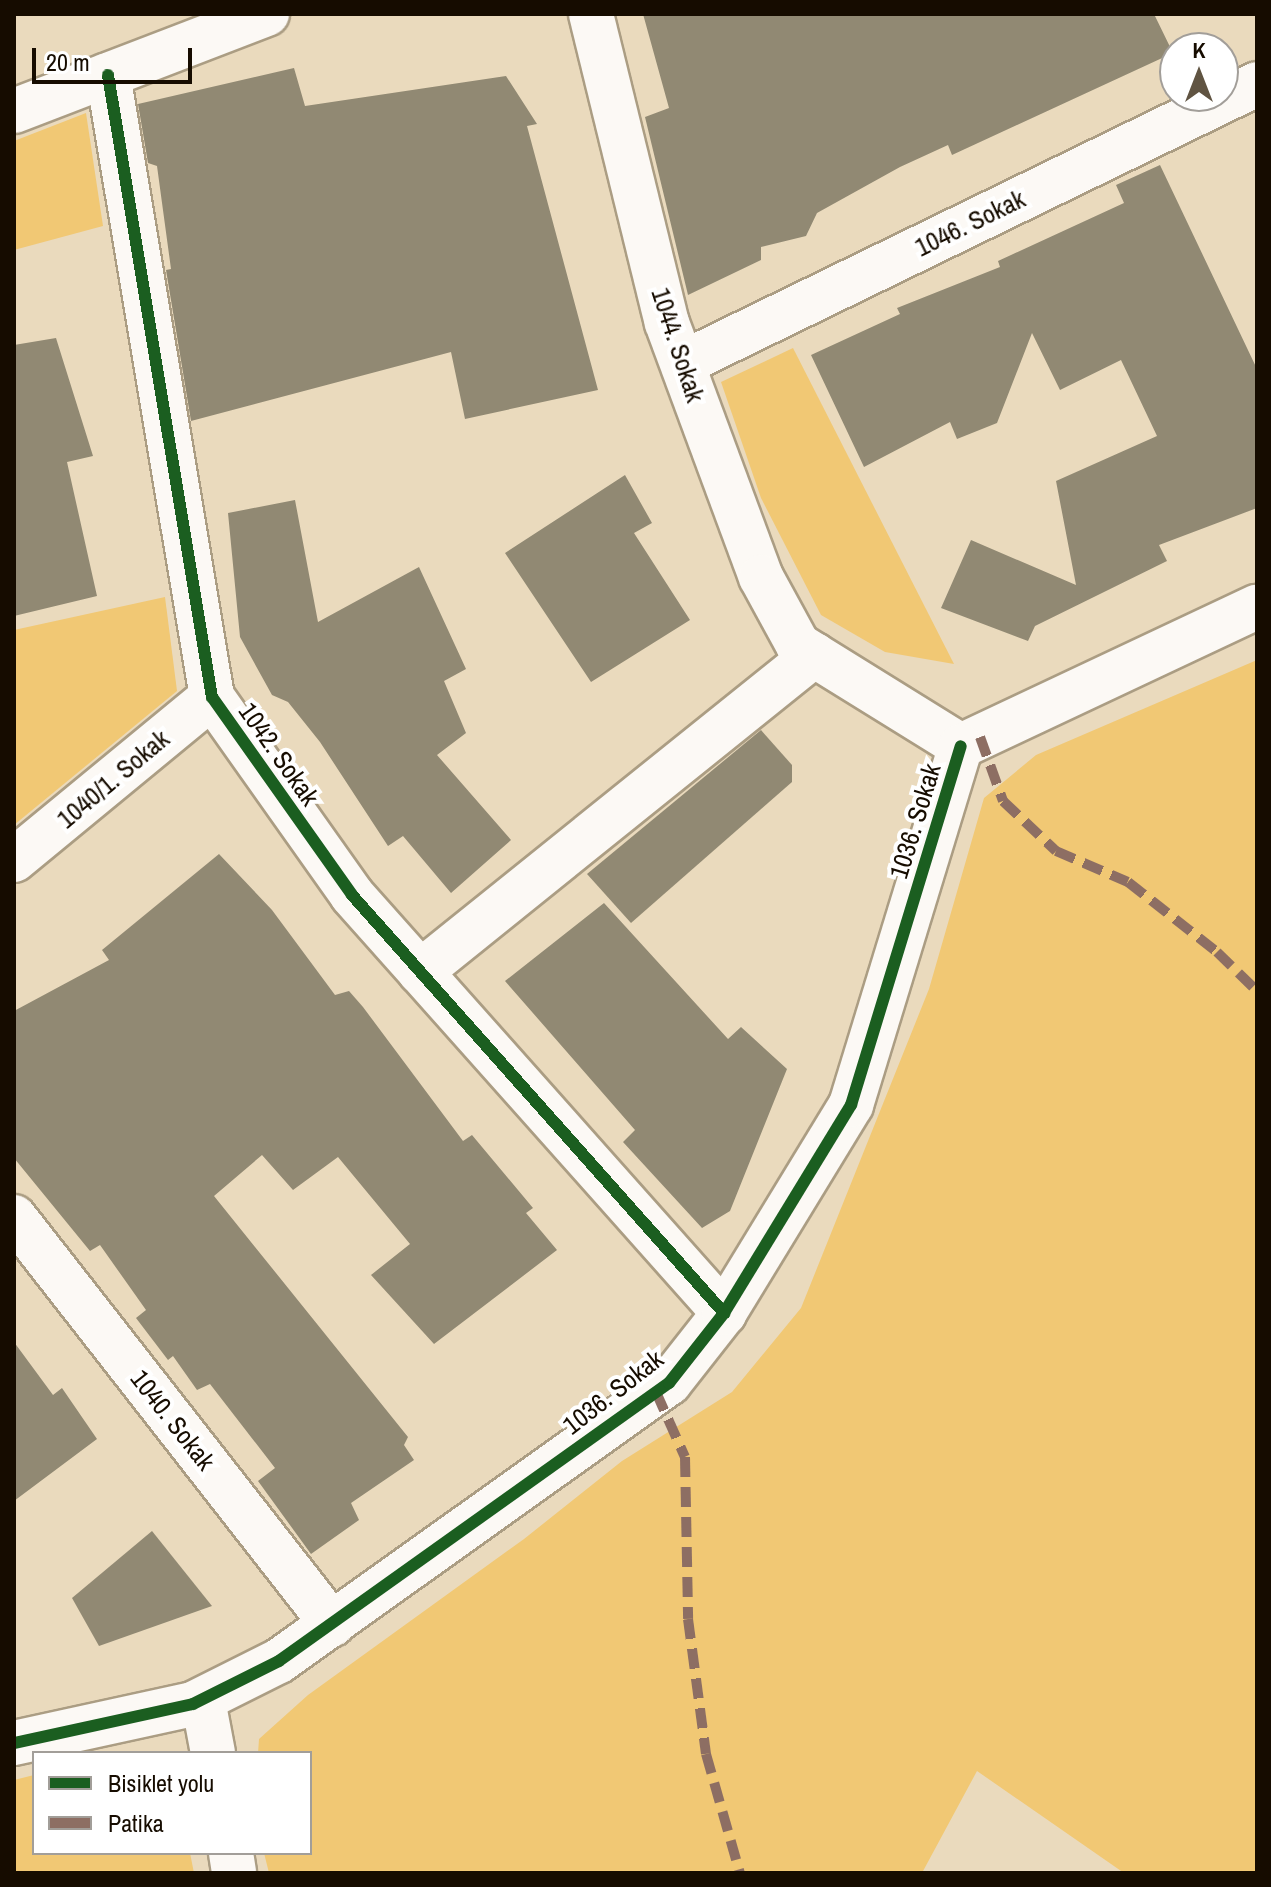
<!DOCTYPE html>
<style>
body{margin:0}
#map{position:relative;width:1271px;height:1887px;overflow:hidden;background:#eadabd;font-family:"Archivo Narrow",sans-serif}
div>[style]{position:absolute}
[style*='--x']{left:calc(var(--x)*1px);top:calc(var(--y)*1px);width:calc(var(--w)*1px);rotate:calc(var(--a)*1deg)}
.green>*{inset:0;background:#f1c874}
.building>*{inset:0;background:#918973}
.roads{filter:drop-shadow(2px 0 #ab9d83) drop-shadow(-2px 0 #ab9d83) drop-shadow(0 2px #ab9d83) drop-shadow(0 -2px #ab9d83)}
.street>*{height:44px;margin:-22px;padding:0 22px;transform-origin:22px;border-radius:22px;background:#fcf9f5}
.quiet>*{height:10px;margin-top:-5px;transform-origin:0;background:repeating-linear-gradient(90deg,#8d6e63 0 20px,transparent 0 30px)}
.cycleway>*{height:12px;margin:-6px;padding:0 6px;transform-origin:6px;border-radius:6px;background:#1b5e20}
span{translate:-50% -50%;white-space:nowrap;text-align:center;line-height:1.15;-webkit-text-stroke:8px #fff;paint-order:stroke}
.street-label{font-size:26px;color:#160c00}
.frame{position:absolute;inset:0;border:16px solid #160c00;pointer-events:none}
.legend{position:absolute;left:32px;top:1751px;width:280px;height:104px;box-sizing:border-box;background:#fff;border:2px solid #a29e99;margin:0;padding:10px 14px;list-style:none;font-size:24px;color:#160c00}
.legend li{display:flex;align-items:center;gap:16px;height:40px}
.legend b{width:40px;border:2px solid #a29e99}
.north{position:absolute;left:1159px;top:32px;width:80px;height:80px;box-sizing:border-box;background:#fff;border:2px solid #a29e99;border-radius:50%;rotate:0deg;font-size:22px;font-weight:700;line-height:32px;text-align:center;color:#160c00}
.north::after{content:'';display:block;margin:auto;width:28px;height:36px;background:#605442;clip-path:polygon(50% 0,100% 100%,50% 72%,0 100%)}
.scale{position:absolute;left:32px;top:48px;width:160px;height:36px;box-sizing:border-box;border:4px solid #160c00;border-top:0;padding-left:10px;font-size:24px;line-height:28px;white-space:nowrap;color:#160c00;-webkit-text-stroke:6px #fff;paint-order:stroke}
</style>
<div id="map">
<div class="green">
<div style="clip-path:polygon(86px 113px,103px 226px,14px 250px,14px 141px)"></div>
<div style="clip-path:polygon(793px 348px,954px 664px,885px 652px,821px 615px,761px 498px,721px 382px)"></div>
<div style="clip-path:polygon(165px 597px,177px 691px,14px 825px,14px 630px)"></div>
<div style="clip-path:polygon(1257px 660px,1257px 1873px,1124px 1873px,977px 1771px,922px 1873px,269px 1873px,264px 1853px,310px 1853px,310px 1753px,258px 1753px,259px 1739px,308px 1695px,524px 1539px,622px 1461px,732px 1392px,801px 1308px,929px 989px,984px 798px,1036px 755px)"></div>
<div style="clip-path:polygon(34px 1775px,34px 1853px,190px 1853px,194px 1873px,14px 1873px,14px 1780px)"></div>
</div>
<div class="building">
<div style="clip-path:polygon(643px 14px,1154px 14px,1173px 53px,952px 155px,948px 145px,900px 167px,817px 213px,806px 236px,761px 247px,761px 260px,688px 295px,645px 117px,669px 108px)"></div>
<div style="clip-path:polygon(294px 68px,305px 106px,506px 76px,537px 124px,527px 126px,598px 390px,465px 419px,451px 352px,191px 421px,166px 270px,171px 269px,157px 166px,148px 163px,138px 104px)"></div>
<div style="clip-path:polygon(1160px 165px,1257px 369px,1257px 508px,1159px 545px,1167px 561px,1035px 626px,1028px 641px,941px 608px,971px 540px,1076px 585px,1056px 481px,1157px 436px,1121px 360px,1060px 390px,1032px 333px,997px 423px,957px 439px,950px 422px,864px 467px,811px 355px,900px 314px,897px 308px,1000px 267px,998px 261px,1124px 203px,1116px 185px)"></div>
<div style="clip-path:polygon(56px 338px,93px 456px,67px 462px,97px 596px,14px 616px,14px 345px)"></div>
<div style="clip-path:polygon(625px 475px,652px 523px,634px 533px,690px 620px,591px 682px,505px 553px)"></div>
<div style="clip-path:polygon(295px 500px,318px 622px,419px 567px,466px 669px,444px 681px,466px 733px,437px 755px,511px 840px,451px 893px,403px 836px,388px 846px,320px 742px,288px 702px,272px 695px,240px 637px,228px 513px)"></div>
<div style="clip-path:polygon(761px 730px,792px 765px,792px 782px,631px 923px,587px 874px)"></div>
<div style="clip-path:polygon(219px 854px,272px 910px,335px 995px,349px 991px,363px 1007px,463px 1141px,472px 1135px,533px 1208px,526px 1213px,557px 1250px,434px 1344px,371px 1275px,410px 1244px,338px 1157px,293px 1190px,262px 1155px,214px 1196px,408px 1437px,404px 1445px,414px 1460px,351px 1503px,359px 1520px,311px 1554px,258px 1481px,275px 1468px,210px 1384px,197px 1390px,173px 1356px,168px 1360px,136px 1318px,146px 1310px,100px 1245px,90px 1251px,14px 1158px,14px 1011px,109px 960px,102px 950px)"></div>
<div style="clip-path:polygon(604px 903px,728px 1039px,741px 1027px,787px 1069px,730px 1211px,702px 1228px,623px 1142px,635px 1130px,505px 981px)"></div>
<div style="clip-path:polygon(14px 1342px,53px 1395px,62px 1388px,97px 1439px,14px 1501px)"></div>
<div style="clip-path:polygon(152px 1531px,212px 1606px,99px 1646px,72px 1598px)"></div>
</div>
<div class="roads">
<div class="street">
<div style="--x:591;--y:14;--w:318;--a:76.2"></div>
<div style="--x:667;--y:323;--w:271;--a:69.7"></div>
<div style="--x:761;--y:577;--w:77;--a:61.4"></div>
<div style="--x:798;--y:645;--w:192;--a:31.8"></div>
<div style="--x:108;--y:75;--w:631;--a:80.51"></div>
<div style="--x:212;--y:697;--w:242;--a:54.7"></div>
<div style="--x:352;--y:895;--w:560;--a:48.33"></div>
<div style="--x:14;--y:111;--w:271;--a:-21"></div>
<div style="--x:683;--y:363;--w:638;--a:-25.92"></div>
<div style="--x:961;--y:746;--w:327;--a:-25.2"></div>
<div style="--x:14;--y:860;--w:256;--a:-39.5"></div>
<div style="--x:420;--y:972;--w:506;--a:-38.82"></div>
<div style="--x:14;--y:1217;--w:517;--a:52"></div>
<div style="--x:203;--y:1700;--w:54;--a:79.3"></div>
<div style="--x:14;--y:1743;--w:183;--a:-12.3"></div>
<div style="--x:193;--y:1704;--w:96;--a:-26.6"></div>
<div style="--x:279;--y:1661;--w:479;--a:-35.5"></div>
<div style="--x:669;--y:1383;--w:89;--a:-51.8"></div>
<div style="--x:724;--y:1313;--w:244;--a:-58.6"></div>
<div style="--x:851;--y:1105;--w:375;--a:-73"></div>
<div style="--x:231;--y:1853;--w:20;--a:81"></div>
</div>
</div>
<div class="quiet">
<div style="--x:980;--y:737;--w:68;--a:70.2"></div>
<div style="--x:1003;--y:801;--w:73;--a:43.3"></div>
<div style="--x:1056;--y:851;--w:78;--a:23.3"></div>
<div style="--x:1128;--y:882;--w:113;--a:38.2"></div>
<div style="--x:1217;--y:952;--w:56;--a:44.3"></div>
<div style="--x:656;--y:1392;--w:71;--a:66"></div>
<div style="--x:685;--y:1457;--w:162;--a:88.9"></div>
<div style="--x:688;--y:1619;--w:136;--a:82.4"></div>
<div style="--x:706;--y:1754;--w:124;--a:74.1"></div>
</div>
<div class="cycleway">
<div style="--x:108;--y:75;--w:631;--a:80.51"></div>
<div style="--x:212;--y:697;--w:242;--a:54.7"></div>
<div style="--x:352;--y:895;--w:560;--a:48.33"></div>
<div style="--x:14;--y:1743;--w:183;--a:-12.3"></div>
<div style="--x:193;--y:1704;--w:96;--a:-26.6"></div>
<div style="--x:279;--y:1661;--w:479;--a:-35.5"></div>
<div style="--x:669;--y:1383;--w:89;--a:-51.8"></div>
<div style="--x:724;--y:1313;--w:244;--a:-58.6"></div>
<div style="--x:851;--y:1105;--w:375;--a:-73"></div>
</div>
<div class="street-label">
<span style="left:970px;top:223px;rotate:-26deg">1046. Sokak</span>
<span style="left:678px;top:345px;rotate:72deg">1044. Sokak</span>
<span style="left:279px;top:754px;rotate:55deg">1042. Sokak</span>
<span style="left:113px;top:779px;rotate:-40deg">1040/1. Sokak</span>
<span style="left:915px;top:821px;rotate:-73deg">1036. Sokak</span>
<span style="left:613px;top:1392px;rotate:-38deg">1036. Sokak</span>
<span style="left:173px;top:1420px;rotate:52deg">1040. Sokak</span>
</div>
<div class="frame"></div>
<ul class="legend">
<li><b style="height:10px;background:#1b5e20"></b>Bisiklet yolu</li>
<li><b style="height:10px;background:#8d6e63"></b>Patika</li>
</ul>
<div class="north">K</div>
<div class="scale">20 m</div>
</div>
